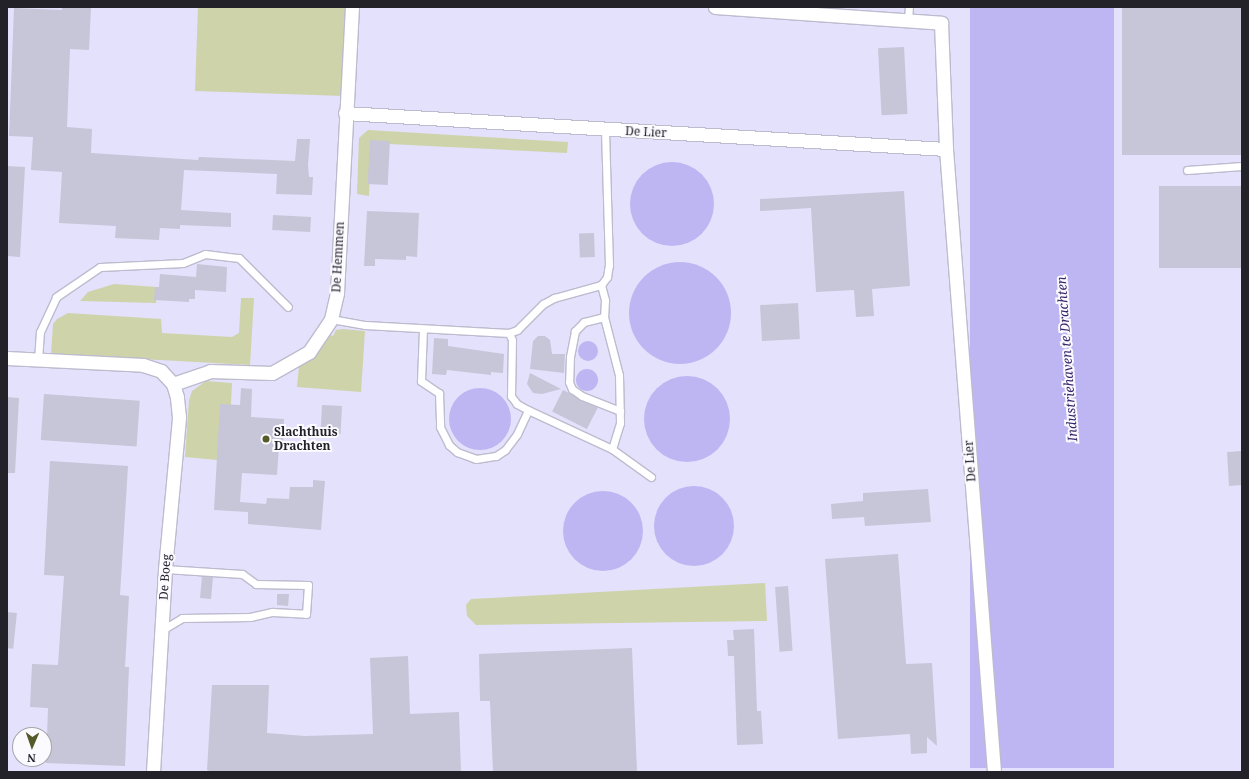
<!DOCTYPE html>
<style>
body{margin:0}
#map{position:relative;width:1249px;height:779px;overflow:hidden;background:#edecfc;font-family:"Noto Serif",serif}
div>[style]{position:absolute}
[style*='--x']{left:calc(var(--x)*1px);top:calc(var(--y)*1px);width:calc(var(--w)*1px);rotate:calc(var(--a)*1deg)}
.built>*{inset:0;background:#e4e1fc}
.green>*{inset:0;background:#ced3aa}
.water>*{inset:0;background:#beb6f2;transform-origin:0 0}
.round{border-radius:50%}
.building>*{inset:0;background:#c7c5d8;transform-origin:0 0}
.roads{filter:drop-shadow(1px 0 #bdbbce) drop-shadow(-1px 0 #bdbbce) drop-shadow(0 1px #bdbbce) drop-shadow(0 -1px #bdbbce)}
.lane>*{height:7px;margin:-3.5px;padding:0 3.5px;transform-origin:3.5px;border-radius:3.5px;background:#fff}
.street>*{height:13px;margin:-6.5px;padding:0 6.5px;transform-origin:6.5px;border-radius:6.5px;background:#fff}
.dots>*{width:11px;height:11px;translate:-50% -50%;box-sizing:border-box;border:2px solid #fbfaff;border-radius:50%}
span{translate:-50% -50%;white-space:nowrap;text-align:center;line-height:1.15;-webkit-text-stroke:4px #fbfaff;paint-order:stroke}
.street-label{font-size:12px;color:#232229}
.poi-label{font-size:12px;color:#232229;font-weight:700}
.left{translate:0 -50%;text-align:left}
.water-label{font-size:13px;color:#39276c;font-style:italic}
.frame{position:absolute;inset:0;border:8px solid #232229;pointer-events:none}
.north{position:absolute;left:12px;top:727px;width:40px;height:40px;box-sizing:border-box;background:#fbfaff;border:1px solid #a5a4a9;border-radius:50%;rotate:182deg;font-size:11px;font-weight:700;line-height:16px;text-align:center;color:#232229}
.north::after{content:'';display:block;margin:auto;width:14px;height:18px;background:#565a28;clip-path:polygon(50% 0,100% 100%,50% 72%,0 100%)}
</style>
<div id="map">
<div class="built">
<div style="clip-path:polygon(evenodd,7px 7px,1242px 7px,1242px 772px,7px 772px,7px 7px,20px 735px,44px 735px,44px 759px,20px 759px,20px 735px)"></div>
</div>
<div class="green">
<div style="clip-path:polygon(198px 7px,345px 7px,348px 15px,344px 96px,195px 91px)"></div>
<div style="clip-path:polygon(368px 130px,568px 142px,567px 153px,389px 144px,371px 152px,369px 196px,357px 194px,359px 138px)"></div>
<div style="clip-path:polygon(114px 284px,157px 287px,156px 303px,80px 301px,88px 292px)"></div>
<div style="clip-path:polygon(241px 298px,254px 298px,250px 365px,51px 354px,53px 324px,57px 319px,68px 313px,161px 319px,162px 333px,232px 337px,239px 333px)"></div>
<div style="clip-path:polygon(343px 329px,365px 331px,361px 392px,297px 387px,299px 366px,321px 349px,330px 335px,333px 336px,336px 330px)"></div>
<div style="clip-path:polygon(206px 381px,232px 383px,228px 461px,185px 457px,189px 400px,192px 391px)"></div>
<div style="clip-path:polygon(765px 583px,767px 621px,476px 625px,467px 616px,466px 605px,471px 599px)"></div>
</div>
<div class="water">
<div style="left:970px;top:7px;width:144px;height:761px"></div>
<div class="round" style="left:630px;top:162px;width:84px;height:84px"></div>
<div class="round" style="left:629px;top:262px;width:102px;height:102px"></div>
<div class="round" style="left:578px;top:341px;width:20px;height:20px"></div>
<div class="round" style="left:576px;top:369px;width:22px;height:22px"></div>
<div class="round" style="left:644px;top:376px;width:86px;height:86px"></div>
<div class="round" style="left:449px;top:388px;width:62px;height:62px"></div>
<div class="round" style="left:654px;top:486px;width:80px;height:80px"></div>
<div class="round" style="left:563px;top:491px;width:80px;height:80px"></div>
</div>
<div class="building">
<div style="clip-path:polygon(62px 7px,91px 7px,89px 50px,70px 49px,67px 127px,92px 129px,91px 153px,198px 160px,199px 157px,295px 161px,297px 139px,310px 139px,308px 165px,309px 177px,313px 177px,312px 195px,276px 194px,277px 174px,184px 170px,181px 210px,231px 213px,231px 227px,180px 225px,180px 229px,160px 228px,159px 240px,115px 238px,116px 226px,59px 223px,62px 172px,31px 170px,33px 137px,9px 136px,14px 8px,62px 10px)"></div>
<div style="left:1122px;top:7px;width:120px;height:148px"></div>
<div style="left:904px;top:47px;width:67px;height:26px;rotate:87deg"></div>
<div style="left:370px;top:140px;width:20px;height:44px;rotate:3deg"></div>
<div style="clip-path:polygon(7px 166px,25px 167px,20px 257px,7px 256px)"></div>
<div style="left:1242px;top:186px;width:82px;height:83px;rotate:90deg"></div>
<div style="clip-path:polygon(904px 191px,910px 286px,872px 289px,874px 316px,856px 317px,854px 290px,816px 292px,811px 208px,760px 211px,760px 199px)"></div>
<div style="clip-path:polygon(367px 211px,419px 213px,417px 257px,406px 256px,406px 260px,375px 259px,375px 266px,364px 266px)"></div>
<div style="left:273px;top:215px;width:38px;height:15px;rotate:3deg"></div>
<div style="left:594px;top:233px;width:24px;height:15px;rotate:88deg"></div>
<div style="clip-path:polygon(197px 264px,227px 267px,226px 292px,195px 290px,195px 299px,189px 299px,189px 302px,154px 300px,155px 287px,159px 287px,160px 274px,196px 277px)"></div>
<div style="left:798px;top:303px;width:36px;height:38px;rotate:87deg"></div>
<div style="clip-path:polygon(538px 336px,545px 336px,550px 340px,552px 354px,565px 354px,564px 373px,530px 369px,533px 341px)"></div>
<div style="clip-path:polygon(434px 338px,448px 339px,448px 346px,504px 354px,503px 373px,491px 372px,491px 375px,447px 370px,446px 375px,432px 374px)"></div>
<div style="clip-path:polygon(530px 373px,561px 389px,542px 394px,533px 393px,527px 384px)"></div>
<div style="clip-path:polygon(241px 388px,252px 389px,251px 417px,284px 419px,283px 446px,279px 446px,277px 475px,242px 473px,240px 502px,266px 504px,267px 498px,289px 499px,290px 487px,313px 487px,313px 480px,325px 481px,321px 530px,248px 524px,248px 512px,214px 510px,220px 404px,240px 405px)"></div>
<div style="left:563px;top:390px;width:39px;height:24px;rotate:27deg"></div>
<div style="left:44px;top:394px;width:96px;height:46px;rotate:4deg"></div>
<div style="clip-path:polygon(7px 397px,19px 398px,15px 473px,7px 473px)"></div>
<div style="left:322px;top:405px;width:20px;height:28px;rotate:3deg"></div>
<div style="clip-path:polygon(1242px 451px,1242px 485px,1229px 486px,1227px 452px)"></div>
<div style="clip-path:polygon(50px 461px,128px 466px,120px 595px,129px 596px,125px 667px,129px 667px,125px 766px,46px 763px,48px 708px,30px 707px,32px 664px,58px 665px,64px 576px,44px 575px)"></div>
<div style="clip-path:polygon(928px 489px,931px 522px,865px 526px,864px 517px,832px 519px,831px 504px,863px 501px,863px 493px)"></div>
<div style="clip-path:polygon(898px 554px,906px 664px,932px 663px,937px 746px,927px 737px,927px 753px,911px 754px,910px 734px,838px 739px,825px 559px)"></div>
<div style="left:202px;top:576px;width:11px;height:22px;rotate:5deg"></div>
<div style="left:788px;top:586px;width:65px;height:13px;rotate:86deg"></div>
<div style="clip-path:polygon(277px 594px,289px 594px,288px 606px,277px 605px)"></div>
<div style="left:7px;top:612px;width:10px;height:36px;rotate:6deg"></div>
<div style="clip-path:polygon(754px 629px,757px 711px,761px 711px,763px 744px,737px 745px,734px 656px,728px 656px,727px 640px,734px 640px,733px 630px)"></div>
<div style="clip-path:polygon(632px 648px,637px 772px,493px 772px,490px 701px,480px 701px,479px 654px)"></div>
<div style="clip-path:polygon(408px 656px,410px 714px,459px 712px,461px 772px,212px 772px,207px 770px,212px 685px,269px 685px,267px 733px,305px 736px,373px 734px,370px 658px)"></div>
</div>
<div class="roads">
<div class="lane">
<div style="--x:908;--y:20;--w:13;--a:-86"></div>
<div style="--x:1187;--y:170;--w:55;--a:-4.2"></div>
<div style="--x:601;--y:285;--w:16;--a:75"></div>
<div style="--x:605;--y:300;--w:17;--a:93"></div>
<div style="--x:604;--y:317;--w:60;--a:75.5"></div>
<div style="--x:619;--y:375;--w:48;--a:88.8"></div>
<div style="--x:620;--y:423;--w:27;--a:107"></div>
<div style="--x:604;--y:317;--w:21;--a:166"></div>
<div style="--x:584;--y:322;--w:13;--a:135"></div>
<div style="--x:575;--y:331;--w:26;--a:101"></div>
<div style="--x:570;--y:357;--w:25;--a:92"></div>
<div style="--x:569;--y:382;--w:8;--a:67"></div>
<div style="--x:572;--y:389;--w:12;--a:35"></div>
<div style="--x:582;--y:396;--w:41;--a:21.5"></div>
<div style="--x:331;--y:319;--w:35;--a:10"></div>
<div style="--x:365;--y:325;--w:144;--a:3.2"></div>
<div style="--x:509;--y:333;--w:9;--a:-21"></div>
<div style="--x:517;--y:330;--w:37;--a:-45"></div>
<div style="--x:543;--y:304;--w:13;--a:-29"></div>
<div style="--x:554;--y:298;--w:49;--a:-15.5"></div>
<div style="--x:601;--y:285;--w:10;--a:-53"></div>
<div style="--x:607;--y:277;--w:12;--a:-81"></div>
<div style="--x:609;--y:265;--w:136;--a:-91.7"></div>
<div style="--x:423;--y:329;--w:52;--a:92.2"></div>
<div style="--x:421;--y:381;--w:22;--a:34"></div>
<div style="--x:439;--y:393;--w:34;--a:88"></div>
<div style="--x:440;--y:427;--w:20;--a:63"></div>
<div style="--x:449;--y:445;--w:11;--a:41"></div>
<div style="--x:457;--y:452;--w:20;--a:20"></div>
<div style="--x:476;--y:459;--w:20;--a:-9"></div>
<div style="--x:496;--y:456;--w:11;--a:-34"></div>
<div style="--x:505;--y:450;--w:20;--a:-53"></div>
<div style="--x:517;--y:434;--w:26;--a:-65"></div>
<div style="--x:528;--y:410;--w:13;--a:-151"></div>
<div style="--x:517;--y:404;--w:10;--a:-127"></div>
<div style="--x:511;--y:396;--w:56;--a:-89"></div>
<div style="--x:512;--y:340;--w:8;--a:-113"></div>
<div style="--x:38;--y:360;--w:28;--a:-86"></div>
<div style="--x:40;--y:332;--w:38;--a:-65"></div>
<div style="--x:56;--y:297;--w:53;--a:-34.3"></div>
<div style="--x:100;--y:267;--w:83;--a:-2.8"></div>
<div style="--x:183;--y:263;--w:24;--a:-22"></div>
<div style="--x:205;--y:254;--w:34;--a:7"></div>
<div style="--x:239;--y:258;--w:69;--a:45"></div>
<div style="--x:528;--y:410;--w:93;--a:24.9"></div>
<div style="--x:612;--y:449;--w:48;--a:35.7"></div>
<div style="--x:162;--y:630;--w:23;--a:-31"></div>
<div style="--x:182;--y:618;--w:68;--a:-0.8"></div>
<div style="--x:250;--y:617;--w:23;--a:-13"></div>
<div style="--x:272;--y:612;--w:34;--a:3"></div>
<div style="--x:306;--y:614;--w:29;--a:-86"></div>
<div style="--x:308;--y:585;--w:52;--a:-178.9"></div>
<div style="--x:256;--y:584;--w:17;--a:-144"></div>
<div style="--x:242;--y:574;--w:77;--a:-176.3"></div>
</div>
<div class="street">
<div style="--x:715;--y:7;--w:227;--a:4"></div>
<div style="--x:941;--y:23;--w:126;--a:87.7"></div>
<div style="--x:946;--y:149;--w:625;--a:85.59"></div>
<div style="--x:345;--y:113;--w:602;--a:3.43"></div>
<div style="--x:7;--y:358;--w:136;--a:2.9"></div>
<div style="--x:143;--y:365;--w:19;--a:18"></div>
<div style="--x:161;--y:371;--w:18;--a:47"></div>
<div style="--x:173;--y:384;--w:39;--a:-19"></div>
<div style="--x:210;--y:371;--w:62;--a:1.8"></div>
<div style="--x:272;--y:373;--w:43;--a:-29.6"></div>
<div style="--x:309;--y:352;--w:40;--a:-56"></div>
<div style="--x:331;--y:319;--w:27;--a:-77"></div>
<div style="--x:337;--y:293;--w:286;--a:-87"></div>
<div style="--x:153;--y:772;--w:203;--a:-86.6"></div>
<div style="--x:165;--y:569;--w:153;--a:-84.7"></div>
<div style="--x:179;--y:417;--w:20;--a:-96"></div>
<div style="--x:177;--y:397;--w:14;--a:-107"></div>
</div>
</div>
<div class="dots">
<div style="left:266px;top:439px;background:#565a28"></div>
</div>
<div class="street-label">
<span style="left:646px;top:132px;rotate:3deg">De Lier</span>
<span style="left:338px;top:257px;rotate:-87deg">De Hemmen</span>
<span style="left:970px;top:461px;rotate:-94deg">De Lier</span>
<span style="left:165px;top:577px;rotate:-86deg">De Boeg</span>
</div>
<div class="poi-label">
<span class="left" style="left:274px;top:439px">Slachthuis<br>Drachten</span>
</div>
<div class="water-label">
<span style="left:1067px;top:359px;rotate:-94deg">Industriehaven te Drachten</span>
</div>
<div class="frame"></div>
<div class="north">N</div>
</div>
